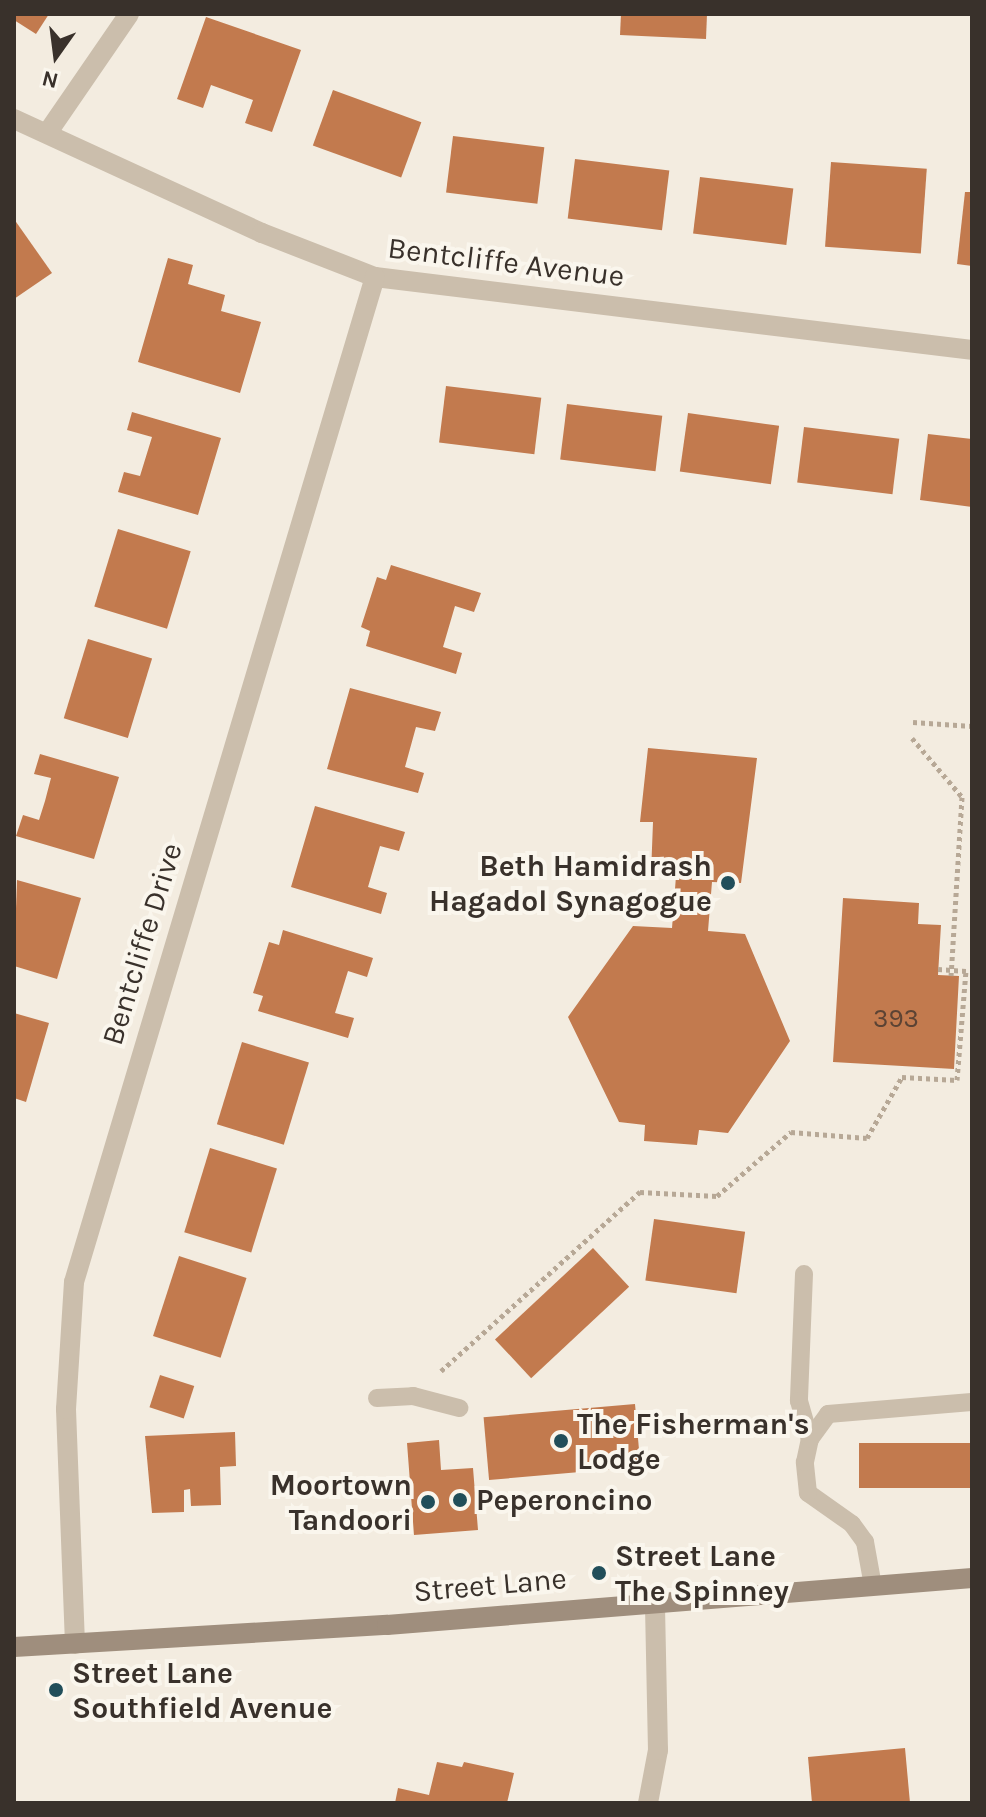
<!DOCTYPE html>
<style>
body{margin:0}
#map{position:relative;width:986px;height:1817px;overflow:hidden;background:#f3ece0;font-family:Karla,sans-serif}
div>[style]{position:absolute}
[style*='--x']{left:calc(var(--x)*1px);top:calc(var(--y)*1px);width:calc(var(--w)*1px);rotate:calc(var(--a)*1deg)}
.building>*{inset:0;background:#c27a4e;transform-origin:0 0}
.path>*{height:5px;margin-top:-2.5px;transform-origin:0;background:repeating-linear-gradient(90deg,#b7a896 0 4px,transparent 0 8px)}
.lane>*{height:18px;margin:-9px;padding:0 9px;transform-origin:9px;border-radius:9px;background:#cbbeac}
.street>*{height:20px;margin:-10px;padding:0 10px;transform-origin:10px;border-radius:10px;background:#cbbeac}
.secondary>*{height:20px;margin:-10px;padding:0 10px;transform-origin:10px;border-radius:10px;background:#9f8e7d}
.dots>*{width:22px;height:22px;translate:-50% -50%;box-sizing:border-box;border:4px solid #faf6ed;border-radius:50%}
span{translate:-50% -50%;white-space:nowrap;text-align:center;line-height:1.15;-webkit-text-stroke:8px #faf6ed;paint-order:stroke}
.number-label{font-size:26px;color:#5b4334}
.number-label span{-webkit-text-stroke-width:0}
.street-label{font-size:30px;color:#39312b}
.poi-label{font-size:30px;color:#39312b;font-weight:700}
.right{translate:-100% -50%;text-align:right}
.left{translate:0 -50%;text-align:left}
.frame{position:absolute;inset:0;border:16px solid #39312b;pointer-events:none}
.north{position:absolute;left:16px;top:16px;width:80px;height:80px;-webkit-text-stroke:6px #faf6ed;paint-order:stroke;rotate:194deg;font-size:22px;font-weight:700;line-height:32px;text-align:center;color:#39312b}
.north::after{content:'';display:block;margin:auto;width:28px;height:36px;background:#39312b;clip-path:polygon(50% 0,100% 100%,50% 72%,0 100%)}
</style>
<div id="map">
<div class="building">
<div style="clip-path:polygon(14px 14px,49px 14px,36px 34px,14px 20px)"></div>
<div style="clip-path:polygon(621px 14px,707px 14px,706px 39px,620px 35px)"></div>
<div style="clip-path:polygon(206px 17px,301px 50px,272px 132px,245px 123px,253px 100px,211px 85px,203px 108px,177px 99px)"></div>
<div style="left:333px;top:90px;width:94px;height:59px;rotate:20deg"></div>
<div style="left:453px;top:136px;width:92px;height:57px;rotate:7deg"></div>
<div style="left:575px;top:159px;width:95px;height:60px;rotate:7deg"></div>
<div style="left:831px;top:162px;width:96px;height:85px;rotate:4deg"></div>
<div style="left:700px;top:177px;width:94px;height:57px;rotate:7deg"></div>
<div style="clip-path:polygon(965px 192px,972px 192px,972px 266px,957px 264px)"></div>
<div style="clip-path:polygon(14px 219px,52px 273px,14px 299px)"></div>
<div style="clip-path:polygon(168px 258px,193px 265px,188px 284px,225px 295px,221px 311px,261px 322px,240px 393px,138px 362px)"></div>
<div style="left:446px;top:386px;width:96px;height:57px;rotate:7deg"></div>
<div style="left:567px;top:404px;width:96px;height:56px;rotate:7deg"></div>
<div style="clip-path:polygon(132px 412px,221px 438px,198px 515px,118px 492px,124px 472px,140px 476px,152px 437px,127px 430px)"></div>
<div style="left:688px;top:413px;width:92px;height:59px;rotate:8deg"></div>
<div style="left:804px;top:427px;width:96px;height:56px;rotate:7deg"></div>
<div style="clip-path:polygon(928px 434px,972px 439px,972px 507px,920px 500px)"></div>
<div style="left:118px;top:529px;width:76px;height:81px;rotate:17deg"></div>
<div style="clip-path:polygon(391px 565px,481px 593px,474px 612px,455px 606px,443px 647px,462px 653px,456px 674px,366px 646px,370px 631px,361px 627px,377px 577px,386px 580px)"></div>
<div style="left:88px;top:639px;width:67px;height:83px;rotate:17deg"></div>
<div style="clip-path:polygon(350px 688px,441px 712px,435px 731px,416px 727px,405px 767px,424px 773px,418px 793px,327px 769px)"></div>
<div style="clip-path:polygon(648px 748px,757px 758px,741px 883px,712px 882px,708px 931px,745px 934px,790px 1041px,728px 1133px,699px 1130px,697px 1145px,644px 1141px,645px 1125px,619px 1122px,568px 1017px,633px 926px,672px 928px,676px 876px,651px 874px,653px 822px,640px 822px)"></div>
<div style="clip-path:polygon(40px 754px,119px 777px,94px 859px,16px 836px,23px 815px,39px 820px,45px 801px,51px 778px,34px 774px)"></div>
<div style="clip-path:polygon(315px 806px,405px 832px,399px 851px,380px 846px,368px 887px,387px 893px,381px 914px,291px 887px)"></div>
<div style="clip-path:polygon(17px 880px,81px 898px,57px 979px,14px 966px)"></div>
<div style="clip-path:polygon(843px 898px,919px 903px,918px 924px,941px 925px,938px 975px,959px 976px,954px 1069px,833px 1062px)"></div>
<div style="clip-path:polygon(283px 930px,373px 958px,367px 977px,348px 971px,335px 1013px,354px 1018px,348px 1038px,258px 1011px,263px 996px,253px 993px,261px 968px,269px 942px,279px 945px)"></div>
<div style="clip-path:polygon(14px 1013px,49px 1023px,26px 1102px,14px 1098px)"></div>
<div style="left:242px;top:1042px;width:70px;height:86px;rotate:17deg"></div>
<div style="left:210px;top:1148px;width:70px;height:88px;rotate:17deg"></div>
<div style="left:654px;top:1219px;width:92px;height:62px;rotate:8deg"></div>
<div style="left:593px;top:1248px;width:53px;height:134px;rotate:47deg"></div>
<div style="left:179px;top:1256px;width:71px;height:84px;rotate:18deg"></div>
<div style="left:160px;top:1375px;width:36px;height:34px;rotate:18deg"></div>
<div style="left:635px;top:1404px;width:63px;height:152px;rotate:85deg"></div>
<div style="clip-path:polygon(235px 1432px,236px 1466px,220px 1467px,221px 1505px,191px 1506px,190px 1489px,184px 1490px,184px 1512px,152px 1513px,145px 1436px)"></div>
<div style="clip-path:polygon(439px 1440px,441px 1470px,473px 1468px,478px 1530px,414px 1535px,407px 1443px)"></div>
<div style="left:972px;top:1443px;width:45px;height:113px;rotate:90deg"></div>
<div style="clip-path:polygon(905px 1748px,910px 1803px,812px 1803px,808px 1757px)"></div>
<div style="clip-path:polygon(437px 1762px,462px 1767px,464px 1762px,514px 1773px,507px 1803px,395px 1803px,398px 1788px,429px 1795px)"></div>
</div>
<div class="path">
<div style="--x:913;--y:722;--w:59;--a:3.9"></div>
<div style="--x:912;--y:738;--w:77;--a:49.7"></div>
<div style="--x:962;--y:797;--w:179;--a:93.5"></div>
<div style="--x:441;--y:1371;--w:268;--a:-42"></div>
<div style="--x:640;--y:1192;--w:77;--a:3"></div>
<div style="--x:717;--y:1196;--w:98;--a:-40.9"></div>
<div style="--x:791;--y:1132;--w:76;--a:4.5"></div>
<div style="--x:867;--y:1138;--w:70;--a:-60.2"></div>
<div style="--x:902;--y:1077;--w:55;--a:3.1"></div>
<div style="--x:957;--y:1080;--w:109;--a:-85.3"></div>
<div style="--x:966;--y:971;--w:28;--a:-176"></div>
</div>
<div class="lane">
<div style="--x:804;--y:1274;--w:127;--a:92.3"></div>
<div style="--x:799;--y:1401;--w:40;--a:74"></div>
<div style="--x:377;--y:1398;--w:36;--a:-3"></div>
<div style="--x:413;--y:1396;--w:48;--a:14.6"></div>
<div style="--x:873;--y:1586;--w:45;--a:-100.3"></div>
<div style="--x:865;--y:1542;--w:22;--a:-126"></div>
<div style="--x:852;--y:1524;--w:54;--a:-144.8"></div>
<div style="--x:808;--y:1493;--w:31;--a:-96"></div>
<div style="--x:805;--y:1462;--w:24;--a:-78"></div>
<div style="--x:810;--y:1439;--w:31;--a:-54"></div>
<div style="--x:828;--y:1414;--w:144;--a:-4.8"></div>
</div>
<div class="street">
<div style="--x:14;--y:119;--w:273;--a:24.7"></div>
<div style="--x:262;--y:233;--w:121;--a:21.3"></div>
<div style="--x:375;--y:277;--w:601;--a:6.97"></div>
<div style="--x:48;--y:132;--w:143;--a:-55.5"></div>
<div style="--x:75;--y:1644;--w:235;--a:-92.2"></div>
<div style="--x:66;--y:1409;--w:127;--a:-86.4"></div>
<div style="--x:74;--y:1282;--w:1049;--a:-73.33"></div>
<div style="--x:648;--y:1803;--w:54;--a:-79.3"></div>
<div style="--x:658;--y:1750;--w:149;--a:-91.2"></div>
</div>
<div class="secondary">
<div style="--x:14;--y:1647;--w:374;--a:-3.4"></div>
<div style="--x:387;--y:1625;--w:587;--a:-4.59"></div>
</div>
<div class="dots">
<div style="left:728px;top:883px;background:#214e5a"></div>
<div style="left:561px;top:1441px;background:#214e5a"></div>
<div style="left:460px;top:1500px;background:#214e5a"></div>
<div style="left:428px;top:1502px;background:#214e5a"></div>
<div style="left:599px;top:1573px;background:#214e5a"></div>
<div style="left:56px;top:1690px;background:#214e5a"></div>
</div>
<div class="number-label">
<span style="left:896px;top:1019px">393</span>
</div>
<div class="street-label">
<span style="left:506px;top:262px;rotate:7deg">Bentcliffe Avenue</span>
<span style="left:142px;top:944px;rotate:-73deg">Bentcliffe Drive</span>
<span style="left:490px;top:1585px;rotate:-5deg">Street Lane</span>
</div>
<div class="poi-label">
<span class="right" style="left:712px;top:883px">Beth Hamidrash<br>Hagadol Synagogue</span>
<span class="left" style="left:577px;top:1441px">The Fisherman's<br>Lodge</span>
<span class="right" style="left:412px;top:1502px">Moortown<br>Tandoori</span>
<span class="left" style="left:476px;top:1500px">Peperoncino</span>
<span class="left" style="left:615px;top:1573px">Street Lane<br>The Spinney</span>
<span class="left" style="left:72px;top:1690px">Street Lane<br>Southfield Avenue</span>
</div>
<div class="frame"></div>
<div class="north">N</div>
</div>
